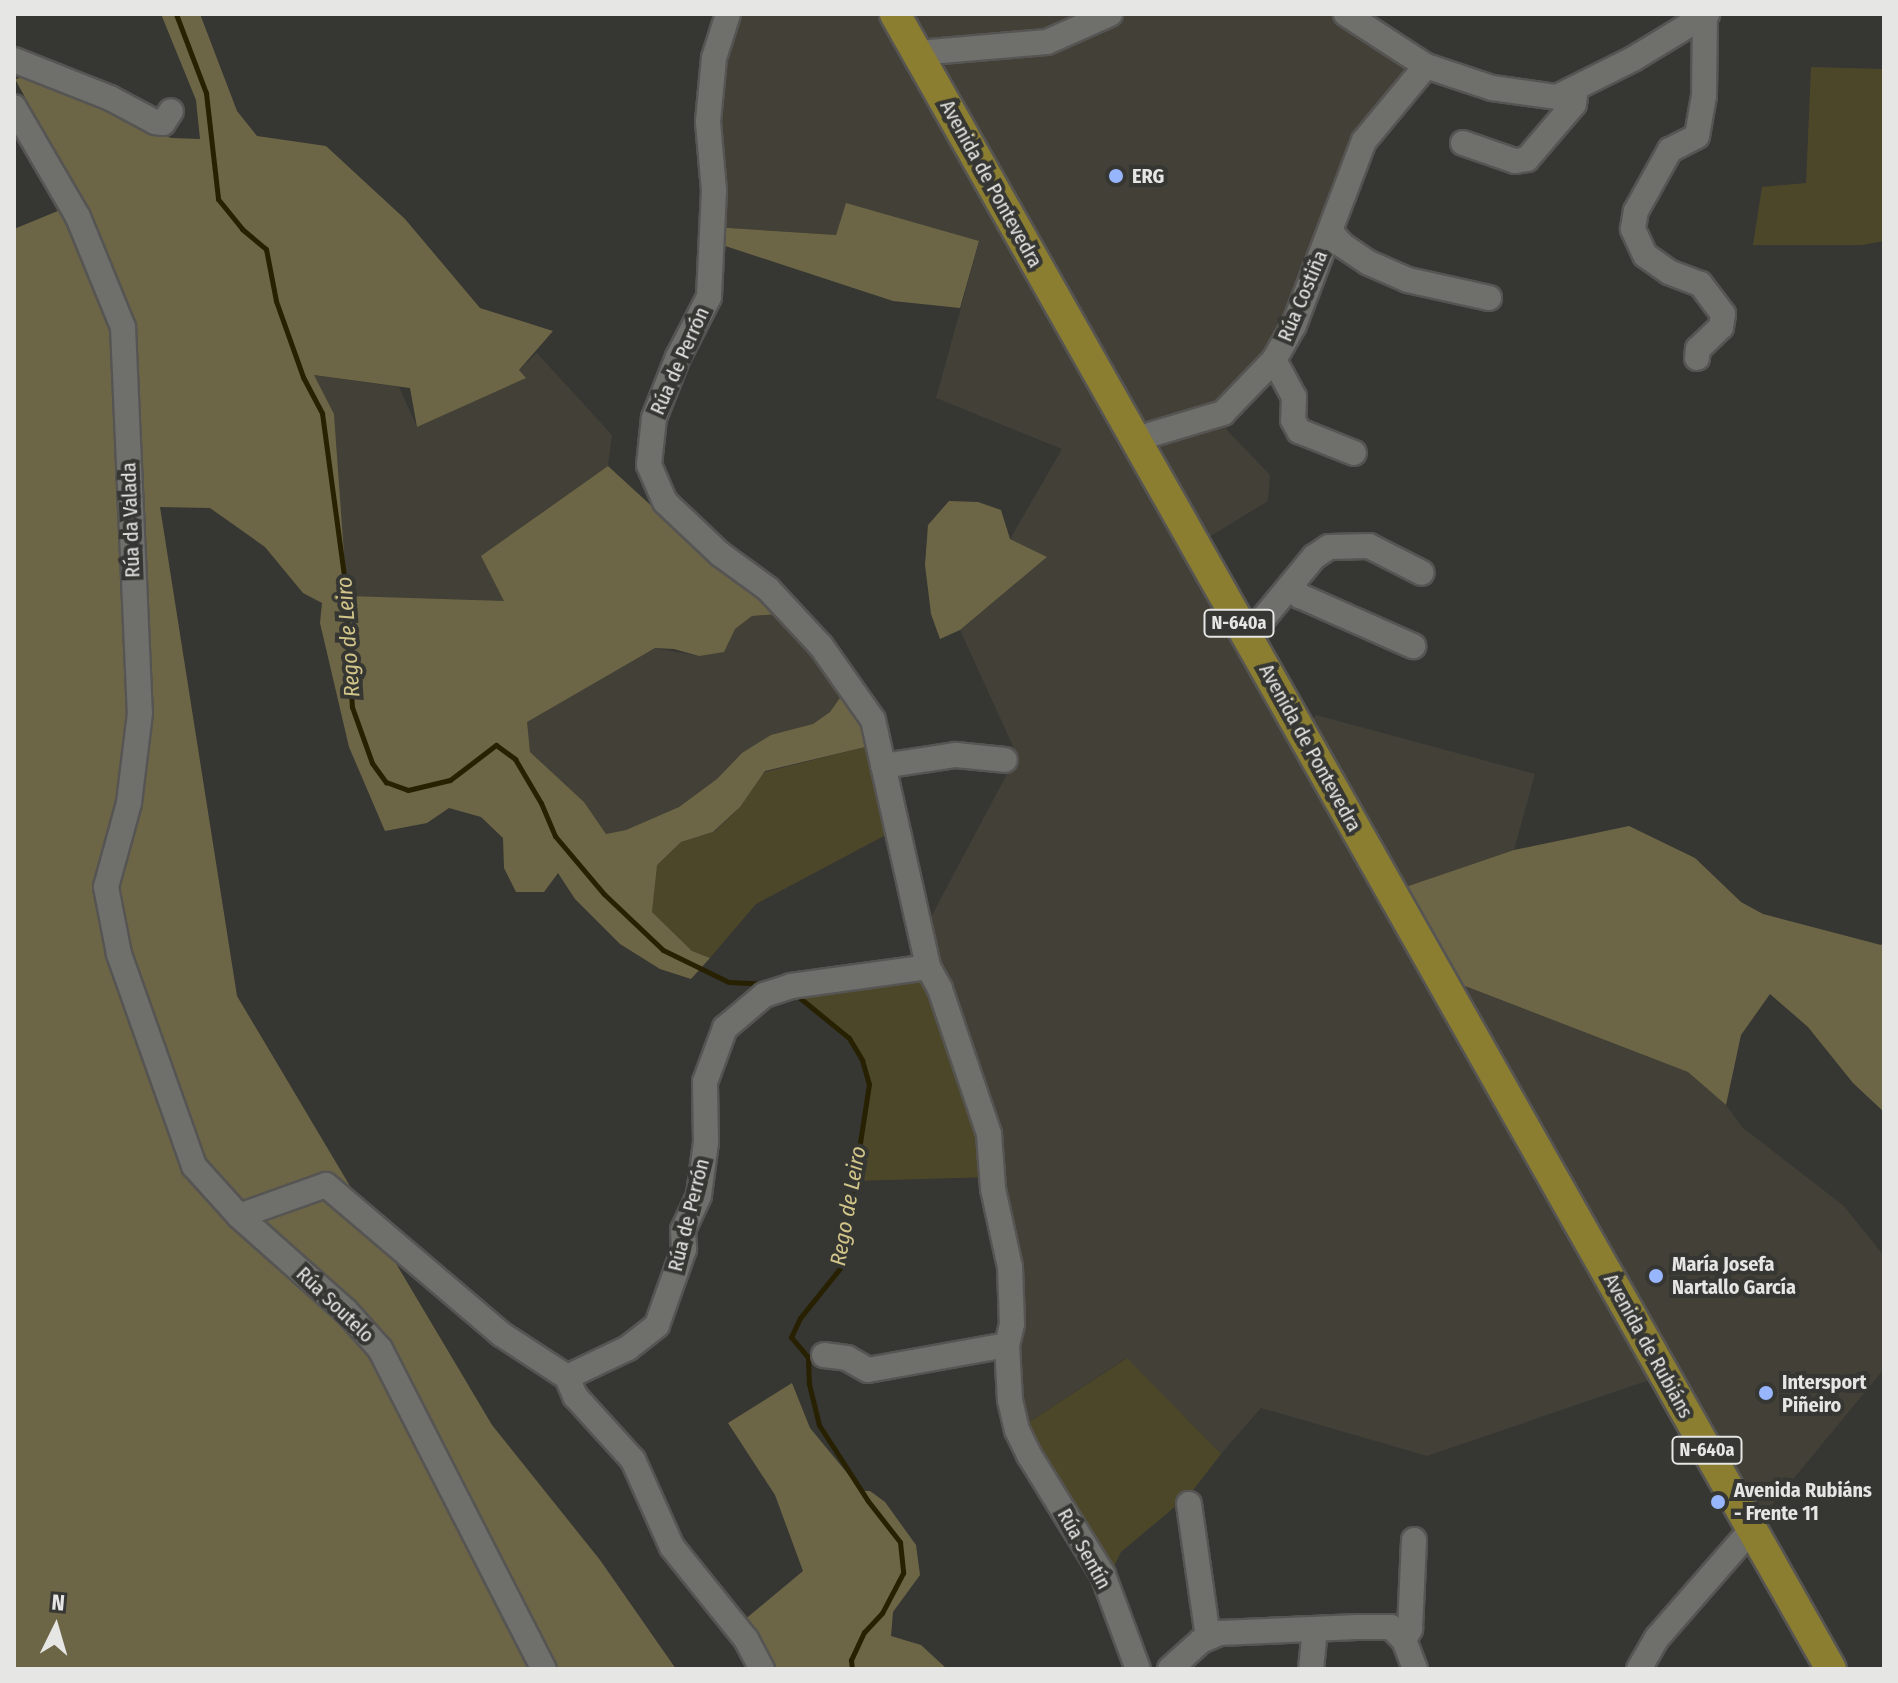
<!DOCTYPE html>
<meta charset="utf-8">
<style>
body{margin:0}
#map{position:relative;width:1898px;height:1683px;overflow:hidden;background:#363633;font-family:"Fira Sans Condensed",sans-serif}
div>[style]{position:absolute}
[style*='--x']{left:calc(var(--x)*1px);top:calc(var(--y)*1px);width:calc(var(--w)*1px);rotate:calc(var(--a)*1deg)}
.built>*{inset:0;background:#424037}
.green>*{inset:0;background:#4d472a}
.forest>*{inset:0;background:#6d6646}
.stream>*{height:5px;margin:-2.5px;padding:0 2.5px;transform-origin:2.5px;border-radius:2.5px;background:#272101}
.roads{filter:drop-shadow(2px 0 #565553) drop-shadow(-2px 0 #565553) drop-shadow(0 2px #565553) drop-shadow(0 -2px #565553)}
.minor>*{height:24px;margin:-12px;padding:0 12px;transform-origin:12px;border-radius:12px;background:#6f6f6c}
.major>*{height:30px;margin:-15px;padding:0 15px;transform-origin:15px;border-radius:15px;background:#8b7e31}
.dots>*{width:22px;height:22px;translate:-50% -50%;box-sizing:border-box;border:4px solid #363633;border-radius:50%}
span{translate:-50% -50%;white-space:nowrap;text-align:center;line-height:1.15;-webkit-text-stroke:8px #363633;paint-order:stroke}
.shield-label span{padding:2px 6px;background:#363633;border:2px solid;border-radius:6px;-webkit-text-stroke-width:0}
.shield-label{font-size:18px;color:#e6e6e4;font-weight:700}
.poi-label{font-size:20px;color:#e6e6e4;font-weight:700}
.left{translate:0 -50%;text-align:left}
.street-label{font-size:20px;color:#e6e6e4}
.water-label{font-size:22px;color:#d1c589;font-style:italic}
.frame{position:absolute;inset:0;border:16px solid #e6e6e4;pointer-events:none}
.north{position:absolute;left:16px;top:1587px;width:80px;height:80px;-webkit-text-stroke:6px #363633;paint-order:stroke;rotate:5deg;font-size:22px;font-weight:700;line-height:32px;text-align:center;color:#e6e6e4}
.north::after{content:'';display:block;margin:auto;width:28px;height:36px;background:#e6e6e4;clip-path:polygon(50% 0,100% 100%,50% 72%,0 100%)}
</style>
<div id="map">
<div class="built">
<div style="clip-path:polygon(729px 14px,1346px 14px,1426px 66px,1364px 141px,1294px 325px,1226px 429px,1270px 475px,1268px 501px,1196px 545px,1302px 732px,1316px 715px,1535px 774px,1514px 850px,1392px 892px,1439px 976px,1688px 1072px,1726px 1105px,1742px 1127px,1844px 1206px,1884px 1256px,1884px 1369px,1752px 1529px,1664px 1375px,1427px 1456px,1261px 1408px,1221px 1454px,1126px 1358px,1017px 1430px,1012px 1295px,921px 936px,1017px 755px,960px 630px,1046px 558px,1010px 539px,1062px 449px,936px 398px,979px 242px,846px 204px,836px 235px,713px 227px)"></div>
<div style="clip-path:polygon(537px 353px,612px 435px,608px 466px,523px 526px,505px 601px,347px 607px,334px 414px,314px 375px,399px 387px,417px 427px,525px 377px,519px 370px)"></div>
<div style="clip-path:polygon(790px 613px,849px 685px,830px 712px,813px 724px,742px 753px,717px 779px,679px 807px,626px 830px,606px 834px,584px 802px,530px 752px,526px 722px,628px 662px,655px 648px,699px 656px,752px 616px)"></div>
</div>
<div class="green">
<div style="clip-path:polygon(1811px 67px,1884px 69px,1884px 241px,1862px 245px,1753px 245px,1762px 187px,1806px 183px)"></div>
<div style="clip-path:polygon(878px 744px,897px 829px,756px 904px,710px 958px,692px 951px,652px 912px,656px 865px,681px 842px,714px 832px,736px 811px,765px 772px)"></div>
<div style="clip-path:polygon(928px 967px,992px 1177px,853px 1181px,865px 1121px,868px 1084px,862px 1060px,849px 1038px,800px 998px,868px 975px)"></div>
<div style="clip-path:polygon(1127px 1358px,1221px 1454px,1190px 1494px,1121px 1552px,1106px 1583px,1017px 1430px)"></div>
</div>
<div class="forest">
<div style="clip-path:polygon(161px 14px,200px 14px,237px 111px,257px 136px,326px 146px,405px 219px,480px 308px,553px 331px,519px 370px,526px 378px,417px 427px,410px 388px,314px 375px,334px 414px,347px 596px,504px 601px,481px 556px,608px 466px,681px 533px,790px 613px,752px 616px,735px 629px,724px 652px,699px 656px,674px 649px,655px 648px,527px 722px,530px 752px,584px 802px,606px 834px,626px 830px,679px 807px,717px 779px,742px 753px,771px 735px,813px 724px,830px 712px,849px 685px,878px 744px,765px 771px,740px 807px,713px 832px,681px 842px,657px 865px,652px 912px,692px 951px,710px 958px,691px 979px,660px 969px,620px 944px,575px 899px,558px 873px,544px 892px,516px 892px,504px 868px,503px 838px,481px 817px,449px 808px,427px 823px,385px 831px,349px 747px,320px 623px,322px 603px,303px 593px,265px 547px,210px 508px,160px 507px,237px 996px,492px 1425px,600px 1560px,676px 1669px,14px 1669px,14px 229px,82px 201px,15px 79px,30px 76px,171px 138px,200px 139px,196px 100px)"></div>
<div style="clip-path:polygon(846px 203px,979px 241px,960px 308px,893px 301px,713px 242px,713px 227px,836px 235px)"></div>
<div style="clip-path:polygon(949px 501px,978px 502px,1001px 510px,1010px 539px,1047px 557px,960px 630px,940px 639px,931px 614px,925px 565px,928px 525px)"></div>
<div style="clip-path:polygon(1629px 826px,1695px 858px,1741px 902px,1763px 914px,1881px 945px,1884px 942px,1884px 1112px,1853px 1083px,1808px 1027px,1770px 994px,1741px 1035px,1726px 1105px,1688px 1072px,1439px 976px,1391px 892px,1514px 850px)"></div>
<div style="clip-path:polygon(792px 1383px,810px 1428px,862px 1491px,870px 1491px,885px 1502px,916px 1545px,920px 1575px,893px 1612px,891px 1636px,921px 1645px,947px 1669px,762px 1669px,743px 1621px,803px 1571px,775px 1495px,728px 1423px)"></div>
</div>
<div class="stream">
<div style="--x:176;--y:14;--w:85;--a:69.2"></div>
<div style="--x:206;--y:93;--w:107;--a:83.5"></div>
<div style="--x:218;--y:199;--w:38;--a:51"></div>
<div style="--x:242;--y:229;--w:31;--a:40"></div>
<div style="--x:266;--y:249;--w:53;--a:79.1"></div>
<div style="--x:276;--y:301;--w:81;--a:70.4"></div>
<div style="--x:303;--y:377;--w:41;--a:62.2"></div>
<div style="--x:322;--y:413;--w:172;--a:82.3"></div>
<div style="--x:345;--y:583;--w:124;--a:86.8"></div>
<div style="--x:352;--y:707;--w:59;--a:70.3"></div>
<div style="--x:372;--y:763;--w:24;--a:54"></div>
<div style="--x:386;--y:782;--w:23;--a:20"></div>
<div style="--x:408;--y:790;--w:43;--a:-13.4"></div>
<div style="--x:450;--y:780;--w:58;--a:-37.3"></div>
<div style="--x:496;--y:745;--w:24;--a:36"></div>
<div style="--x:515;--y:759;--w:51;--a:59.4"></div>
<div style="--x:541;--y:803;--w:36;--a:67"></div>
<div style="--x:555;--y:836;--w:76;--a:49.8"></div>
<div style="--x:604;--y:894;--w:81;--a:43.5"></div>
<div style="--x:663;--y:950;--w:73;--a:25.9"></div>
<div style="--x:729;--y:982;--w:36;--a:3"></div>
<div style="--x:800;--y:998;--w:63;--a:39.2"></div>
<div style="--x:849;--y:1038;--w:26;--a:59"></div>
<div style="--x:862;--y:1060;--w:25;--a:74"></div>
<div style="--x:869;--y:1084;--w:185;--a:98.7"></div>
<div style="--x:841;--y:1267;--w:65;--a:128.8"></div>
<div style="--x:800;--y:1318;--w:21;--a:115"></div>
<div style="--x:791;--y:1337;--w:26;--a:50"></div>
<div style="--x:808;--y:1357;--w:27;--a:88"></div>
<div style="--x:809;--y:1384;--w:42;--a:76.3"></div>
<div style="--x:819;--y:1425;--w:90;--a:57.2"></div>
<div style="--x:868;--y:1501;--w:52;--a:52"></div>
<div style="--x:900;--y:1542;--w:31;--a:84"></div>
<div style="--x:903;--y:1573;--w:45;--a:117.7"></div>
<div style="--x:882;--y:1613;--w:26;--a:133"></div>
<div style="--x:864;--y:1632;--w:31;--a:115"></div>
<div style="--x:851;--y:1660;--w:9;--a:84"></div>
</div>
<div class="roads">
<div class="minor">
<div style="--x:728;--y:14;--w:46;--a:107.7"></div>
<div style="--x:714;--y:58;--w:64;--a:95.4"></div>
<div style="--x:708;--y:122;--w:68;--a:85"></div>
<div style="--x:714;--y:190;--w:107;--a:92.7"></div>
<div style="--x:709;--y:297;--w:68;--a:117.3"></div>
<div style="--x:678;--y:357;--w:66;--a:111.5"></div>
<div style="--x:654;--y:418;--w:47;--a:96.1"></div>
<div style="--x:649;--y:465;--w:40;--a:66.6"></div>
<div style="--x:665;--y:502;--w:76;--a:43.4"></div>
<div style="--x:720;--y:554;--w:59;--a:36.1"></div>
<div style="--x:768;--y:589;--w:78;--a:47.1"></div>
<div style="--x:821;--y:646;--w:90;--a:54.9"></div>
<div style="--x:873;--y:720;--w:253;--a:77.4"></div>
<div style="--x:928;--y:967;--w:25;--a:61"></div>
<div style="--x:940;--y:989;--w:153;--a:71.3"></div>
<div style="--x:989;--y:1134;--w:55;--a:85.8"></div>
<div style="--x:993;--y:1189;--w:80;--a:77.7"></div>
<div style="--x:1010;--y:1267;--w:57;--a:88"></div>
<div style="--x:1012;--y:1324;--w:22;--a:103"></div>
<div style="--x:1007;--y:1345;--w:55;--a:86.9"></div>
<div style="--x:1010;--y:1400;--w:31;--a:77"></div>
<div style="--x:1017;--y:1430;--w:28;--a:64"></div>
<div style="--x:1029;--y:1455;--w:141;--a:58.3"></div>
<div style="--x:1103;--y:1575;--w:100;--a:69.6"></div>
<div style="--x:1346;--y:14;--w:95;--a:33"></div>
<div style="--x:1426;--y:66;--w:70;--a:18.4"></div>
<div style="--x:1492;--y:88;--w:66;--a:7.9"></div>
<div style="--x:1557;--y:97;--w:85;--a:-26.6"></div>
<div style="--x:1633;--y:59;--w:87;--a:-31.3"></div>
<div style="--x:918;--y:53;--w:129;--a:-4.9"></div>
<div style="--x:1047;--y:42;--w:69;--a:-24"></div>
<div style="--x:14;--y:60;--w:103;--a:21.6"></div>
<div style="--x:110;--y:98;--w:51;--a:28.1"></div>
<div style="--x:155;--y:122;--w:8;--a:7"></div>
<div style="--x:163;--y:123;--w:14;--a:-56"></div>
<div style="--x:14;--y:107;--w:127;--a:59.8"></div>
<div style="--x:78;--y:217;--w:119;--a:67.8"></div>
<div style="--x:123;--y:327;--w:386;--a:87.5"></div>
<div style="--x:140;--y:713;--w:91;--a:97"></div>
<div style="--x:129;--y:803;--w:87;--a:105.3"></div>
<div style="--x:106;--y:887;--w:68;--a:79"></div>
<div style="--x:119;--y:954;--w:225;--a:70.5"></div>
<div style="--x:194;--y:1166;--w:67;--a:48"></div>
<div style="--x:239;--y:1216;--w:143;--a:41.6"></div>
<div style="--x:346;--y:1311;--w:51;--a:48.2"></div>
<div style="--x:380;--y:1349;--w:360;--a:62.9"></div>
<div style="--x:1463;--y:143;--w:55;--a:19.1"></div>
<div style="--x:1515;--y:161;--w:12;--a:-9"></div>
<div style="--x:1527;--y:159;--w:72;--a:-49.5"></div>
<div style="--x:1574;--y:104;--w:16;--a:-83"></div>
<div style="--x:1330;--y:231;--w:18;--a:49"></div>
<div style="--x:1342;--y:245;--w:32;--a:34"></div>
<div style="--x:1369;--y:263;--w:43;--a:23.6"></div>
<div style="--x:1408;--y:280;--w:83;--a:12.5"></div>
<div style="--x:1697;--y:358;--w:9;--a:-84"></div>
<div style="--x:1698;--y:349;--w:32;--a:-44"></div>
<div style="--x:1721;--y:327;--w:13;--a:-81"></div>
<div style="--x:1723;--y:314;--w:38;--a:-127"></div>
<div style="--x:1700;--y:284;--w:33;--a:-159"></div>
<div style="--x:1669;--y:272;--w:29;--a:-145"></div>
<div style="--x:1645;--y:255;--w:29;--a:-115"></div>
<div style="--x:1633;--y:229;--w:18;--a:-81"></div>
<div style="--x:1636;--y:211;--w:70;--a:-60.9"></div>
<div style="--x:1670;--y:150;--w:30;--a:-27"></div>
<div style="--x:1697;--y:136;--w:41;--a:-80.1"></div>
<div style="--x:1704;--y:96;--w:80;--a:-89.3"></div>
<div style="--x:1274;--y:360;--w:42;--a:61.6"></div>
<div style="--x:1294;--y:397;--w:23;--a:92"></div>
<div style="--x:1293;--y:420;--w:13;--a:61"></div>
<div style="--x:1299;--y:431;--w:59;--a:21.8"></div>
<div style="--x:1136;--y:439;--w:91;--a:-16.6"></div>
<div style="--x:1223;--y:413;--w:74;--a:-46.1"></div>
<div style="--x:1274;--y:360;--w:40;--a:-60.3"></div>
<div style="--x:1294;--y:325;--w:197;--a:-69.2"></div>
<div style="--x:1364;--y:141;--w:97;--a:-50.4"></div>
<div style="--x:1292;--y:585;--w:14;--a:54"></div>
<div style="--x:1300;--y:596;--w:124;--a:23.9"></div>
<div style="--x:1248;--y:637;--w:104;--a:-50.5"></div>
<div style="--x:1314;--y:557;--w:18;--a:-34"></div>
<div style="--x:1329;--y:547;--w:40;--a:-1.4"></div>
<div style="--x:1369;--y:546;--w:59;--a:27"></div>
<div style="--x:883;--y:766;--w:74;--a:-8.6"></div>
<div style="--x:956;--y:755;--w:49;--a:5.8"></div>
<div style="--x:239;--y:1216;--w:92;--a:-19.6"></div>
<div style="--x:326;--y:1185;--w:230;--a:40.4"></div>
<div style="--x:501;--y:1334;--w:79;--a:33.1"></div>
<div style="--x:567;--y:1377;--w:68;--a:-25.4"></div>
<div style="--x:628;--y:1348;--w:37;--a:-38"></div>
<div style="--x:657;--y:1325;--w:81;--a:-70.4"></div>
<div style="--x:684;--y:1249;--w:19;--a:-93"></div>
<div style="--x:683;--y:1230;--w:38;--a:-65"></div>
<div style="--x:699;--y:1195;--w:53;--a:-82.5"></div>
<div style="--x:706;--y:1142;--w:60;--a:-91"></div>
<div style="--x:705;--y:1082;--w:58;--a:-69.7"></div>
<div style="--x:725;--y:1028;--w:51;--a:-40.2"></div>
<div style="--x:764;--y:995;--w:28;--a:-18"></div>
<div style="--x:791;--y:986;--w:138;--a:-7.9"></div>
<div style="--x:824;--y:1355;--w:23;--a:7"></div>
<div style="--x:847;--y:1358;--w:24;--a:30"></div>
<div style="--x:868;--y:1370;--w:141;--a:-10.2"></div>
<div style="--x:567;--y:1377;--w:21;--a:67"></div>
<div style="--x:575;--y:1396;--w:86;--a:47.8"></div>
<div style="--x:633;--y:1460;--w:95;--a:65.9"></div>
<div style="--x:672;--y:1547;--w:118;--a:51.2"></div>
<div style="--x:746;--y:1639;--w:34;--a:62"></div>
<div style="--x:1189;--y:1504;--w:135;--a:81.9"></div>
<div style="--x:1404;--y:1640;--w:13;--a:-61"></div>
<div style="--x:1410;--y:1629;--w:89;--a:-87.4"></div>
<div style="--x:1170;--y:1669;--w:42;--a:-42.1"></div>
<div style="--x:1201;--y:1641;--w:21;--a:-23"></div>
<div style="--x:1220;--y:1633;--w:137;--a:-2.5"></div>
<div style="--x:1357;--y:1627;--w:34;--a:0"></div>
<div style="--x:1391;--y:1627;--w:18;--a:45"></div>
<div style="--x:1404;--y:1640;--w:31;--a:69"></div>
<div style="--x:1311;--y:1669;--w:40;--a:-84.3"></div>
<div style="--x:1639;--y:1669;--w:36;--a:-60"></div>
<div style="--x:1657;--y:1638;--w:145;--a:-48.9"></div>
</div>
<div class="major">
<div style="--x:895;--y:14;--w:1901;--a:60.51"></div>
</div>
</div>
<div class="dots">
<div style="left:1116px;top:176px;background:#97b6fd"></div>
<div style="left:1656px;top:1276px;background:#97b6fd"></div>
<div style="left:1766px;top:1393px;background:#97b6fd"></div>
<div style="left:1718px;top:1502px;background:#97b6fd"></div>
</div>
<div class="shield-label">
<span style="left:1239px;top:623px">N-640a</span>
<span style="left:1707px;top:1450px">N-640a</span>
</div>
<div class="poi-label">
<span class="left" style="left:1132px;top:176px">ERG</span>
<span class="left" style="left:1672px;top:1276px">María Josefa<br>Nartallo García</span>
<span class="left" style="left:1782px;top:1394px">Intersport<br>Piñeiro</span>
<span class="left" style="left:1734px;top:1502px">Avenida Rubiáns<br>- Frente 11</span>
</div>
<div class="street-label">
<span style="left:991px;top:184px;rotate:61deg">Avenida de Pontevedra</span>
<span style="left:1303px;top:296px;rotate:-67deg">Rúa Costiña</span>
<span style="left:680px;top:361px;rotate:-66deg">Rúa de Perrón</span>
<span style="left:131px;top:520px;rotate:-92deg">Rúa da Valada</span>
<span style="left:1310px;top:748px;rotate:61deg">Avenida de Pontevedra</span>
<span style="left:689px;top:1215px;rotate:-76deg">Rúa de Perrón</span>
<span style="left:335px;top:1305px;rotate:44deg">Rúa Soutelo</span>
<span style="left:1648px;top:1346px;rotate:61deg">Avenida de Rubiáns</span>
<span style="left:1084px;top:1549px;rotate:61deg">Rúa Sentín</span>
</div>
<div class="water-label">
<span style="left:348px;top:637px;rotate:-94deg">Rego de Leiro</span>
<span style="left:848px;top:1206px;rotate:-80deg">Rego de Leiro</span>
</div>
<div class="frame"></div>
<div class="north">N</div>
</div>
